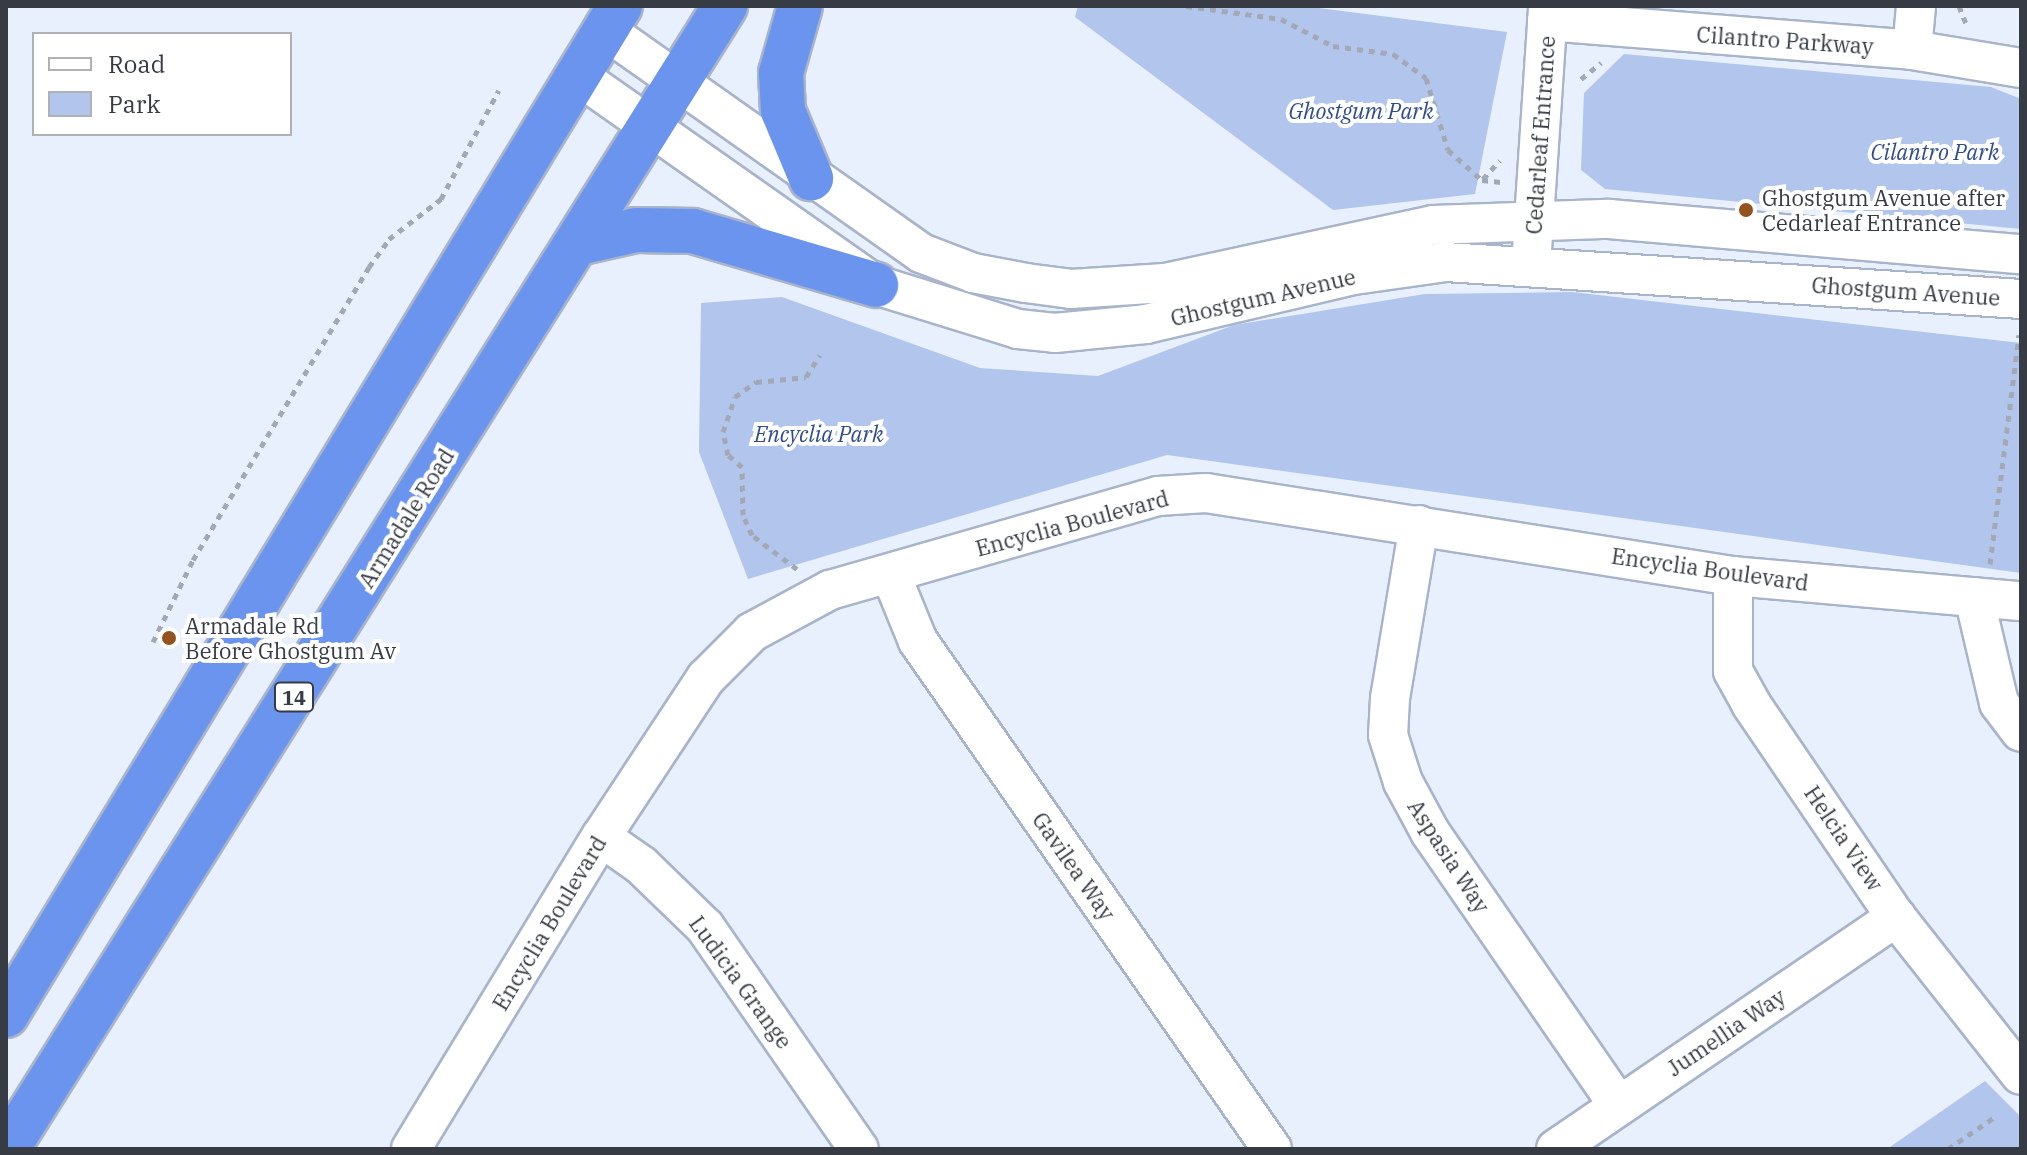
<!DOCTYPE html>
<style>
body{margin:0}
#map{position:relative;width:2027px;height:1155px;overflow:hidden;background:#e8f0fe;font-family:"IBM Plex Serif",serif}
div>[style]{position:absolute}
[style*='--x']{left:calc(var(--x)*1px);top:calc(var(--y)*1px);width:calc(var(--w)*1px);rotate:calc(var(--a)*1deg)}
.green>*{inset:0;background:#b2c5ed}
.path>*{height:5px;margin-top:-2.5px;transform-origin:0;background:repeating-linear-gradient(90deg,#a2a9b5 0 6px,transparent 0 12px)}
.roads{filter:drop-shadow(2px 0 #a8b4ca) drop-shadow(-2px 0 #a8b4ca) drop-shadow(0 2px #a8b4ca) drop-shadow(0 -2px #a8b4ca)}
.minor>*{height:38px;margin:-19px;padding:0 19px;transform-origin:19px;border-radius:19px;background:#fff}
.highway>*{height:44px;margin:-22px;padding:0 22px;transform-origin:22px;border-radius:22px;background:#6b94ef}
.dots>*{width:22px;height:22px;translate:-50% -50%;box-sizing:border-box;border:4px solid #fff;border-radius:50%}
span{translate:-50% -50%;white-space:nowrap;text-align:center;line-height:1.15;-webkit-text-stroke:8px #fff;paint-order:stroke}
.shield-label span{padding:2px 6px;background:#fff;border:2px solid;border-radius:6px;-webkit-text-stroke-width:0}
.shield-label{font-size:20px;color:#363b44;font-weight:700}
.street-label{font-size:22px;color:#363b44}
.park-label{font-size:22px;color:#304d90;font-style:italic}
.poi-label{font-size:22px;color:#363b44}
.left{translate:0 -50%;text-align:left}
.frame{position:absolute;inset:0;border:8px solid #363b44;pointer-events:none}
.legend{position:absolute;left:32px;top:32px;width:260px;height:104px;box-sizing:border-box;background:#fff;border:2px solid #afb1b4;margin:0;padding:10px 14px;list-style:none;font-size:24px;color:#363b44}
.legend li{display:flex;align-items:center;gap:16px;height:40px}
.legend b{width:40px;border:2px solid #afb1b4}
</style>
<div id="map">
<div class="green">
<div style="clip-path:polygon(1078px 6px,1303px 6px,1507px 32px,1475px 194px,1333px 210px,1075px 17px)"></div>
<div style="clip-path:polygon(1624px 54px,1991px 87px,2021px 99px,2021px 229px,1605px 189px,1581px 170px,1584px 93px)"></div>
<div style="clip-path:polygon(1572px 292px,2021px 343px,2021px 573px,1167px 455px,748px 579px,699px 452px,701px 303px,782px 297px,980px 368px,1098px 376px,1234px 325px,1425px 294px)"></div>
<div style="clip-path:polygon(1985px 1081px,2021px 1117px,2021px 1149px,1887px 1149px)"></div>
</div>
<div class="path">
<div style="--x:1186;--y:6;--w:96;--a:7.8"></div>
<div style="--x:1281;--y:19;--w:59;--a:27.4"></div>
<div style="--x:1333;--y:46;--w:61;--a:7.6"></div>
<div style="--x:1393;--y:54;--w:41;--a:36"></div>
<div style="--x:1426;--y:78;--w:75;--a:73"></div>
<div style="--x:1448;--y:150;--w:45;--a:41.4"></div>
<div style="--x:1482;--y:180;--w:19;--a:6"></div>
<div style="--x:1959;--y:6;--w:18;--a:68"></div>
<div style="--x:1581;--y:79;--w:26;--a:-39"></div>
<div style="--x:1483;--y:179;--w:25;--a:-48"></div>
<div style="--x:1990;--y:564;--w:231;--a:-82.8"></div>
<div style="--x:797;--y:569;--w:56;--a:-142.9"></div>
<div style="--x:752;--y:535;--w:22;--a:-114"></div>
<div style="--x:743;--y:515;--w:48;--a:-91.2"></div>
<div style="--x:742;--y:467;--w:18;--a:-139"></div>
<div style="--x:728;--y:455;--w:24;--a:-102"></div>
<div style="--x:723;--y:432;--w:37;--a:-71"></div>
<div style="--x:735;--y:397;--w:26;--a:-36"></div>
<div style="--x:756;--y:382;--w:50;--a:-5.7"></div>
<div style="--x:806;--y:377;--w:26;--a:-58"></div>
<div style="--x:153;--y:642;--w:91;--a:-64"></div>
<div style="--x:193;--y:560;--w:342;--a:-59"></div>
<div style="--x:369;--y:267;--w:34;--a:-54"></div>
<div style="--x:389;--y:239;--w:66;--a:-37.6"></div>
<div style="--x:441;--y:199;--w:123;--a:-62"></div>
<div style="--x:1948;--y:1149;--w:58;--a:-34.5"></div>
</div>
<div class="roads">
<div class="minor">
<div style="--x:1547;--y:21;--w:366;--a:4.5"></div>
<div style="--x:1912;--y:50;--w:110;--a:9.4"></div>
<div style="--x:605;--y:30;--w:387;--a:35.2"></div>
<div style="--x:921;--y:253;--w:56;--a:21"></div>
<div style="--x:973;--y:273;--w:54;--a:10.7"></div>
<div style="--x:1026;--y:283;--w:45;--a:7.6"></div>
<div style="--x:1071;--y:289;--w:94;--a:-3.7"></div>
<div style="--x:1165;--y:283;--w:274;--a:-12.2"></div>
<div style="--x:1433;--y:225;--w:176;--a:-2"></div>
<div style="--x:1609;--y:219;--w:413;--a:4.9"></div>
<div style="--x:1912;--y:50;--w:44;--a:-84.8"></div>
<div style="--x:577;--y:75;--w:365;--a:35.1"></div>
<div style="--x:876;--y:285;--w:149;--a:17.2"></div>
<div style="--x:1018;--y:329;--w:37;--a:6"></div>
<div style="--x:1055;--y:333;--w:91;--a:-5.6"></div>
<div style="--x:1146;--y:324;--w:213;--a:-13.3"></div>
<div style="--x:1353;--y:275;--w:94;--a:-8"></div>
<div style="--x:1446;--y:262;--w:576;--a:3.68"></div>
<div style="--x:1532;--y:250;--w:245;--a:-86.2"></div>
<div style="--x:1419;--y:525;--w:175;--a:99.5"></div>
<div style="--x:1390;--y:698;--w:37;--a:93"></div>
<div style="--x:1388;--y:735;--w:49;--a:72.3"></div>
<div style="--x:1403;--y:782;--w:57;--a:61.6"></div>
<div style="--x:1430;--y:832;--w:331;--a:55.4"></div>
<div style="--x:891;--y:575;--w:71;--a:67.8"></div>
<div style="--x:918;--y:641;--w:619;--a:55.13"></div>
<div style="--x:1733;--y:576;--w:95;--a:90"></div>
<div style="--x:1733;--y:671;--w:38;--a:61"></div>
<div style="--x:1751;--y:704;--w:258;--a:55.8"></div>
<div style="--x:1896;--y:917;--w:201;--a:51.7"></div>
<div style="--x:1974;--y:597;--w:109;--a:76.7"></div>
<div style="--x:1999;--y:703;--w:36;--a:53"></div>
<div style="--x:601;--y:837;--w:49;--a:35"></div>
<div style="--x:641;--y:865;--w:89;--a:44.1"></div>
<div style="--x:705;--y:927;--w:270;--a:55.3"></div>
<div style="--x:411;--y:1149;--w:365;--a:-58.7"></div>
<div style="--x:601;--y:837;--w:191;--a:-56.6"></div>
<div style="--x:706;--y:678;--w:65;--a:-45"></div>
<div style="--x:752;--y:632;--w:89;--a:-28.3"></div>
<div style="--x:830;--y:590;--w:341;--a:-16"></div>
<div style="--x:1158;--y:496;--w:48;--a:-3.6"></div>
<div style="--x:1206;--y:493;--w:533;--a:8.95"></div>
<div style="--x:1733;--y:576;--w:289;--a:5"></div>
<div style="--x:1556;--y:1149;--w:412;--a:-34.3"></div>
</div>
<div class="highway">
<div style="--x:800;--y:6;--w:70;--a:105.8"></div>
<div style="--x:781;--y:73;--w:38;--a:87"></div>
<div style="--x:783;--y:111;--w:73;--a:67.3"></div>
<div style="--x:578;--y:243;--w:59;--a:-12.6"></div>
<div style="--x:636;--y:230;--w:57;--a:1"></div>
<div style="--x:693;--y:231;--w:191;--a:16.4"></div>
<div style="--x:6;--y:1015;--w:1181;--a:-58.68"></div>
<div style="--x:7;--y:1149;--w:1350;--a:-57.86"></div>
</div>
</div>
<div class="dots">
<div style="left:1746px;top:210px;background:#94521f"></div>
<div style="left:169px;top:638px;background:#94521f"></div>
</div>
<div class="shield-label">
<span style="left:294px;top:697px">14</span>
</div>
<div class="street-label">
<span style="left:1785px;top:40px;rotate:4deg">Cilantro Parkway</span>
<span style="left:1540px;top:135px;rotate:-86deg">Cedarleaf Entrance</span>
<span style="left:1906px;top:291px;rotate:4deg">Ghostgum Avenue</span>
<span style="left:1263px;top:297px;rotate:-13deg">Ghostgum Avenue</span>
<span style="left:406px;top:518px;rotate:-58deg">Armadale Road</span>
<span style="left:1072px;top:523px;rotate:-15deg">Encyclia Boulevard</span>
<span style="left:1710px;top:569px;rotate:8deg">Encyclia Boulevard</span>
<span style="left:1844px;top:838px;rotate:56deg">Helcia View</span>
<span style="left:1449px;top:856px;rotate:57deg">Aspasia Way</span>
<span style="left:1074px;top:866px;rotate:55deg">Gavilea Way</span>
<span style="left:549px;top:923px;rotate:-59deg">Encyclia Boulevard</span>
<span style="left:741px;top:982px;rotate:54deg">Ludicia Grange</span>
<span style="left:1726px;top:1032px;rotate:-34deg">Jumellia Way</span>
</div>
<div class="park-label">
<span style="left:1361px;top:111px">Ghostgum Park</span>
<span style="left:1935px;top:152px">Cilantro Park</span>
<span style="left:819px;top:434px">Encyclia Park</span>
</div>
<div class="poi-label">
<span class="left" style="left:1762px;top:210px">Ghostgum Avenue after<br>Cedarleaf Entrance</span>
<span class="left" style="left:185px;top:638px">Armadale Rd<br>Before Ghostgum Av</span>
</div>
<div class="frame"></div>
<ul class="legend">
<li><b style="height:10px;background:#fff"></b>Road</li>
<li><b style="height:22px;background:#b2c5ed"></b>Park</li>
</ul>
</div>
